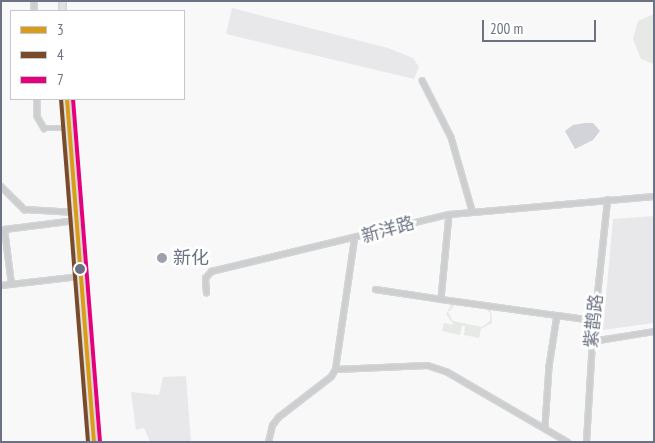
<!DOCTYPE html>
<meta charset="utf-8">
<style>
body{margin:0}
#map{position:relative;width:655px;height:443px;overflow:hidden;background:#f8f8f8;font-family:"PT Sans Narrow","Noto Sans SC",sans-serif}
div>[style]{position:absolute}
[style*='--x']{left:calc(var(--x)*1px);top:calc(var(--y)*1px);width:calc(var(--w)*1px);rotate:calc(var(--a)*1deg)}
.built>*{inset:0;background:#e8e8ea}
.green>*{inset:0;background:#e6e9e5}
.water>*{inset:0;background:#d2d4da}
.roads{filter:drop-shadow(1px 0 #d4d5d6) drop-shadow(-1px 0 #d4d5d6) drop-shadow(0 1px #d4d5d6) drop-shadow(0 -1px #d4d5d6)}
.minor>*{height:4.5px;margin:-2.25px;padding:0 2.25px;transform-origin:2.25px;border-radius:2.25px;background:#cdcecf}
.major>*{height:5.5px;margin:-2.75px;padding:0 2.75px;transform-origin:2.75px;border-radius:2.75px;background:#e0e1e2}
.bus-1>*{height:4px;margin:-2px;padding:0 2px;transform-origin:2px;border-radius:2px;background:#db9c1a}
.bus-2>*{height:4px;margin:-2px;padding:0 2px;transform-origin:2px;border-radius:2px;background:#7a4b2a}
.bus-3>*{height:4px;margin:-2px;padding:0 2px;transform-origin:2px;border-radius:2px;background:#e5007d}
.dots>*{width:14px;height:14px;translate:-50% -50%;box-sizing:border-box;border:2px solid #fff;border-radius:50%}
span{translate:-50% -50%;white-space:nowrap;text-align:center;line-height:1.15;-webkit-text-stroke:5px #fff;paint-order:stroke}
.street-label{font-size:18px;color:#6c7284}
.poi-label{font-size:18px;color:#6c7284}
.left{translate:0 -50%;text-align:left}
.frame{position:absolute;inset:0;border:2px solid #6c7284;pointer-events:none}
.legend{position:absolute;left:10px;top:10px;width:175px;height:90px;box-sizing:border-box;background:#fff;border:1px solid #c4c7ce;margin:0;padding:6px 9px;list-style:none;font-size:15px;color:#6c7284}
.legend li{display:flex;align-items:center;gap:10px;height:25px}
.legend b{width:25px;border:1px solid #c4c7ce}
.scale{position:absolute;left:482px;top:20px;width:114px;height:22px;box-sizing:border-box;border:2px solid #6c7284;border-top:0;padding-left:6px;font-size:15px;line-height:18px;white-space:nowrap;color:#6c7284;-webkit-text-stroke:4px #fff;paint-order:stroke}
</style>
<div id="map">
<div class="built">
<div style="clip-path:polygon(232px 8px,388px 48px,413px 58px,419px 67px,414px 79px,226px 34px)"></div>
<div style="clip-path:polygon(654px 216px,654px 323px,603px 330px,613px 219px)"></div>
<div style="clip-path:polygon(186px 376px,191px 442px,150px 442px,144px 428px,136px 430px,131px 392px,159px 395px,163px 377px)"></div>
</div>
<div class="green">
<div style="clip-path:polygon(654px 14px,654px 64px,641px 59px,633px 39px,638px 21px)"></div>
<div style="clip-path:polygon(evenodd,453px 302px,488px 307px,491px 310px,492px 323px,481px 329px,479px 338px,464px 335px,465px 326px,462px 326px,460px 335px,442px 331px,444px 323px,454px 325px,446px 314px,453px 302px,456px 304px,485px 308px,490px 313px,490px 321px,482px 327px,453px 321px,448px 312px,456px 304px)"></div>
</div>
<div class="water">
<div style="clip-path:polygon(585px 123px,593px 123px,600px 131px,593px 140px,575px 149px,565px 131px,573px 125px)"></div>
</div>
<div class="roads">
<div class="minor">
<div style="--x:34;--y:1;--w:10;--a:90"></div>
<div style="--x:422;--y:80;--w:64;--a:63"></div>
<div style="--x:451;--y:137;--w:76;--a:74"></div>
<div style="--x:37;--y:99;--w:17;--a:90"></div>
<div style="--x:37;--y:116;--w:14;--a:60"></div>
<div style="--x:44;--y:128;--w:24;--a:0"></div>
<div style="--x:1;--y:186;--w:33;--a:45"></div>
<div style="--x:24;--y:209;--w:51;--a:3.4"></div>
<div style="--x:449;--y:214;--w:85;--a:95.4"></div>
<div style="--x:441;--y:299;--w:117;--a:7.9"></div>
<div style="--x:557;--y:315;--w:52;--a:98.9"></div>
<div style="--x:549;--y:366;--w:61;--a:93.8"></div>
<div style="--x:11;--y:284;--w:55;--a:-97.3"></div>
<div style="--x:4;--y:229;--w:72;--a:-7.2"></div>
<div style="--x:1;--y:285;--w:80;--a:-6.5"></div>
<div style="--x:375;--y:289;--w:67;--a:8.6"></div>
<div style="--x:206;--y:293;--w:15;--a:-94"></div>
<div style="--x:205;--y:278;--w:9;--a:-49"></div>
<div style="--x:211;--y:271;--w:245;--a:-13.5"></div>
<div style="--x:449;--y:214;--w:206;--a:-5"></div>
<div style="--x:557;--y:315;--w:37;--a:8"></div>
<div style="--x:592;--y:341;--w:63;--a:-9.2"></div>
<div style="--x:335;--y:369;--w:92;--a:-2.5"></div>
<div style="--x:427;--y:365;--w:20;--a:18"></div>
<div style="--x:446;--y:371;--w:141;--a:30.2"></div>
<div style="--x:268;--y:442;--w:17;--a:-77"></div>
<div style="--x:272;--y:425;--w:10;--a:-53"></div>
<div style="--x:278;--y:417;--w:67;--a:-37.7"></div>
<div style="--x:331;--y:376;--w:8;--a:-60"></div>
<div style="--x:335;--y:369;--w:132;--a:-81.7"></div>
<div style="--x:586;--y:442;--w:101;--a:-86.6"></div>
<div style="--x:592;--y:341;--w:142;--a:-83.9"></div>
</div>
<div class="major">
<div style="--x:63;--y:1;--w:10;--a:90"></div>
<div style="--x:67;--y:99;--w:344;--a:85.5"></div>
</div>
</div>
<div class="bus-1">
<div style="--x:67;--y:99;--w:344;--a:85.5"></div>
</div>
<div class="bus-2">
<div style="--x:61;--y:99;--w:344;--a:85.5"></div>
</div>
<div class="bus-3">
<div style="--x:73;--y:99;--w:344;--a:85.5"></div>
</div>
<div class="dots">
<div style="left:162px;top:258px;background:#9da1ad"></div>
<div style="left:80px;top:269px;background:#6c7284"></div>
</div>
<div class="street-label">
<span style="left:388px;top:230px;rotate:-16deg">新洋路</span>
<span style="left:594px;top:321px;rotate:-84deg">紫鹊路</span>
</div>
<div class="poi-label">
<span class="left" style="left:173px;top:258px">新化</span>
</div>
<div class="frame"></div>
<ul class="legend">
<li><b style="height:6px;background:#db9c1a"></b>3</li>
<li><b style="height:6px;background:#7a4b2a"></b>4</li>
<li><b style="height:6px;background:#e5007d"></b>7</li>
</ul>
<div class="scale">200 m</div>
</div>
